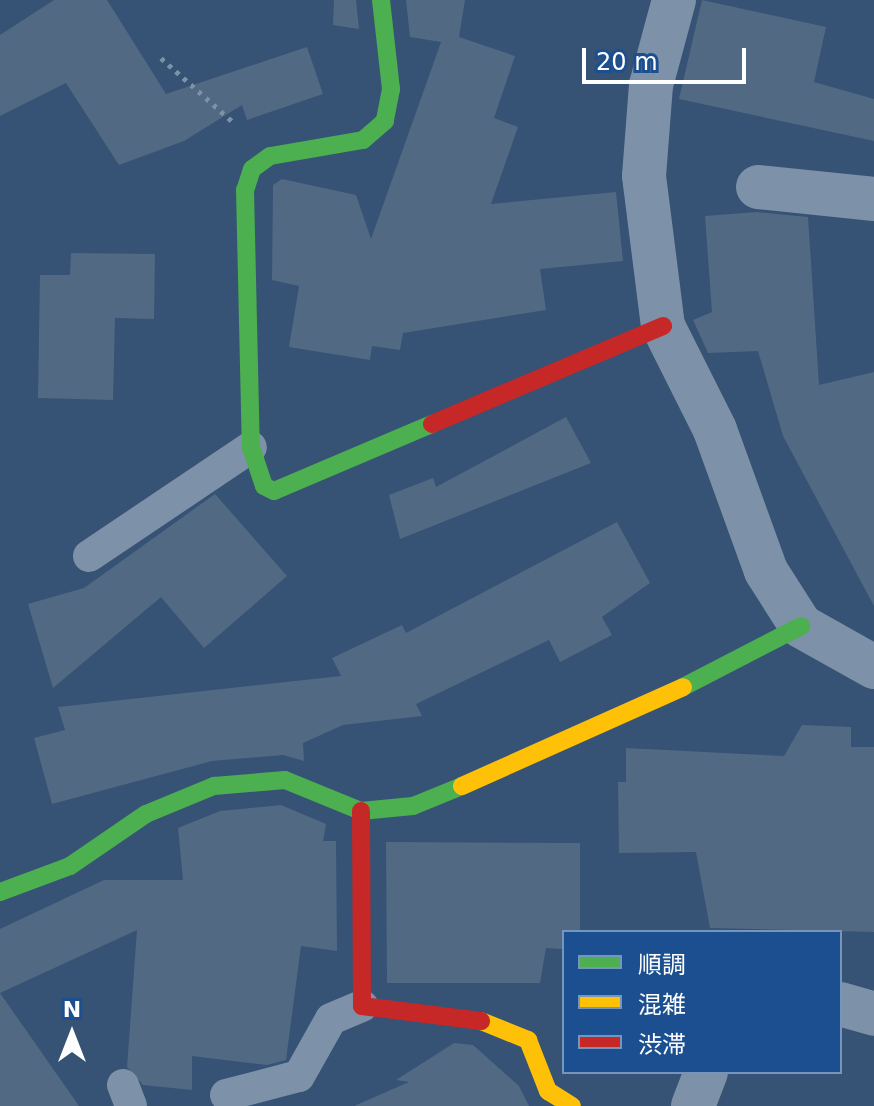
<!DOCTYPE html>
<meta charset="utf-8">
<style>
body{margin:0}
#map{position:relative;width:874px;height:1106px;overflow:hidden;background:#365274;font-family:"DejaVu Sans","Noto Sans JP",sans-serif}
div>[style]{position:absolute}
[style*='--x']{left:calc(var(--x)*1px);top:calc(var(--y)*1px);width:calc(var(--w)*1px);rotate:calc(var(--a)*1deg)}
.building>*{inset:0;background:#526984}
.path>*{height:5px;margin-top:-2.5px;transform-origin:0;background:repeating-linear-gradient(90deg,#7d92a8 0 4px,transparent 0 10px)}
.lane>*{height:32px;margin:-16px;padding:0 16px;transform-origin:16px;border-radius:16px;background:#7d92a8}
.street>*{height:44px;margin:-22px;padding:0 22px;transform-origin:22px;border-radius:22px;background:#7d92a8}
.fast>*{height:18px;margin:-9px;padding:0 9px;transform-origin:9px;border-radius:9px;background:#4caf50}
.slow>*{height:18px;margin:-9px;padding:0 9px;transform-origin:9px;border-radius:9px;background:#ffc107}
.jam>*{height:18px;margin:-9px;padding:0 9px;transform-origin:9px;border-radius:9px;background:#c62828}
span{translate:-50% -50%;white-space:nowrap;text-align:center;line-height:1.15;-webkit-text-stroke:6px #1b4f8f;paint-order:stroke}
.legend{position:absolute;left:562px;top:930px;width:280px;height:144px;box-sizing:border-box;background:#1b4f8f;border:2px solid #7695bc;margin:0;padding:10px 14px;list-style:none;font-size:24px;color:#fff}
.legend li{display:flex;align-items:center;gap:16px;height:40px}
.legend b{width:40px;border:2px solid #7695bc}
.north{position:absolute;left:32px;top:994px;width:80px;height:80px;-webkit-text-stroke:6px #1b4f8f;paint-order:stroke;rotate:0deg;font-size:22px;font-weight:700;line-height:32px;text-align:center;color:#fff}
.north::after{content:'';display:block;margin:auto;width:28px;height:36px;background:#fff;clip-path:polygon(50% 0,100% 100%,50% 72%,0 100%)}
.scale{position:absolute;left:582px;top:48px;width:164px;height:36px;box-sizing:border-box;border:4px solid #fff;border-top:0;padding-left:10px;font-size:24px;line-height:28px;white-space:nowrap;color:#fff;-webkit-text-stroke:6px #1b4f8f;paint-order:stroke}
</style>
<div id="map">
<div class="building">
<div style="clip-path:polygon(54px 0,107px 0,166px 94px,307px 47px,323px 94px,247px 120px,242px 105px,184px 141px,119px 165px,66px 83px,0 116px,0 35px)"></div>
<div style="clip-path:polygon(334px 0,356px 0,359px 29px,333px 25px)"></div>
<div style="clip-path:polygon(406px 0,465px 0,459px 37px,515px 56px,494px 118px,518px 127px,491px 204px,616px 192px,623px 261px,540px 269px,546px 310px,403px 333px,400px 350px,372px 346px,370px 360px,289px 347px,299px 286px,272px 280px,273px 185px,282px 179px,356px 195px,371px 239px,441px 42px,410px 37px)"></div>
<div style="clip-path:polygon(702px 0,826px 27px,814px 82px,874px 99px,874px 141px,679px 99px)"></div>
<div style="clip-path:polygon(757px 212px,808px 217px,819px 385px,874px 372px,874px 606px,783px 436px,758px 351px,708px 353px,693px 320px,712px 312px,705px 216px)"></div>
<div style="clip-path:polygon(71px 253px,155px 254px,154px 319px,115px 318px,113px 400px,38px 398px,40px 275px,70px 275px)"></div>
<div style="clip-path:polygon(566px 417px,591px 463px,400px 539px,389px 495px,433px 478px,436px 487px)"></div>
<div style="clip-path:polygon(215px 494px,287px 576px,204px 648px,161px 597px,53px 688px,28px 604px,84px 588px)"></div>
<div style="clip-path:polygon(617px 522px,650px 583px,602px 617px,612px 635px,560px 662px,549px 640px,416px 704px,422px 716px,343px 725px,303px 743px,304px 761px,283px 755px,212px 761px,52px 804px,34px 738px,65px 730px,58px 707px,341px 676px,332px 658px,402px 625px,406px 633px)"></div>
<div style="clip-path:polygon(802px 725px,851px 727px,851px 747px,874px 747px,874px 932px,710px 928px,696px 852px,619px 853px,618px 782px,626px 782px,626px 748px,784px 756px)"></div>
<div style="clip-path:polygon(281px 805px,326px 824px,323px 841px,336px 841px,337px 951px,301px 946px,286px 1060px,267px 1065px,192px 1056px,192px 1090px,143px 1085px,127px 1067px,137px 930px,0 993px,79px 1106px,0 1106px,0 929px,104px 880px,183px 880px,178px 828px,220px 811px)"></div>
<div style="clip-path:polygon(386px 842px,580px 843px,580px 932px,564px 932px,564px 949px,546px 948px,540px 983px,387px 983px)"></div>
<div style="clip-path:polygon(454px 1043px,473px 1045px,519px 1086px,529px 1106px,354px 1106px,409px 1082px,396px 1080px)"></div>
</div>
<div class="path">
<div style="--x:161;--y:58;--w:95;--a:41.6"></div>
</div>
<div class="lane">
<div style="--x:89;--y:556;--w:195;--a:-33.9"></div>
<div style="--x:123;--y:1085;--w:22;--a:69"></div>
<div style="--x:226;--y:1095;--w:75;--a:-14.6"></div>
<div style="--x:299;--y:1076;--w:65;--a:-60.7"></div>
<div style="--x:331;--y:1019;--w:34;--a:-23"></div>
</div>
<div class="street">
<div style="--x:674;--y:0;--w:88;--a:105.1"></div>
<div style="--x:651;--y:85;--w:91;--a:94.4"></div>
<div style="--x:644;--y:176;--w:151;--a:82.8"></div>
<div style="--x:663;--y:326;--w:116;--a:63.4"></div>
<div style="--x:715;--y:430;--w:150;--a:70.1"></div>
<div style="--x:766;--y:571;--w:65;--a:57.5"></div>
<div style="--x:801;--y:626;--w:84;--a:29.3"></div>
<div style="--x:758;--y:187;--w:117;--a:5.9"></div>
<div style="--x:840;--y:1004;--w:35;--a:16"></div>
<div style="--x:693;--y:1106;--w:36;--a:-69"></div>
</div>
<div class="fast">
<div style="--x:381;--y:0;--w:90;--a:83.6"></div>
<div style="--x:391;--y:89;--w:33;--a:101"></div>
<div style="--x:385;--y:121;--w:29;--a:139"></div>
<div style="--x:363;--y:140;--w:94;--a:170.2"></div>
<div style="--x:270;--y:156;--w:22;--a:144"></div>
<div style="--x:252;--y:169;--w:22;--a:108"></div>
<div style="--x:245;--y:190;--w:257;--a:88.7"></div>
<div style="--x:251;--y:447;--w:41;--a:71.6"></div>
<div style="--x:264;--y:486;--w:11;--a:27"></div>
<div style="--x:274;--y:491;--w:172;--a:-23"></div>
<div style="--x:683;--y:687;--w:133;--a:-27.3"></div>
<div style="--x:0;--y:892;--w:75;--a:-20.4"></div>
<div style="--x:70;--y:866;--w:92;--a:-34.4"></div>
<div style="--x:146;--y:814;--w:74;--a:-22.4"></div>
<div style="--x:214;--y:786;--w:71;--a:-4.8"></div>
<div style="--x:285;--y:780;--w:82;--a:22.2"></div>
<div style="--x:361;--y:811;--w:52;--a:-5.5"></div>
<div style="--x:413;--y:806;--w:53;--a:-22.2"></div>
</div>
<div class="slow">
<div style="--x:462;--y:786;--w:242;--a:-24.1"></div>
<div style="--x:481;--y:1021;--w:51;--a:22"></div>
<div style="--x:528;--y:1040;--w:55;--a:68.6"></div>
<div style="--x:548;--y:1091;--w:28;--a:32"></div>
</div>
<div class="jam">
<div style="--x:432;--y:424;--w:251;--a:-23"></div>
<div style="--x:361;--y:811;--w:195;--a:89.7"></div>
<div style="--x:362;--y:1006;--w:120;--a:7.2"></div>
</div>
<ul class="legend">
<li><b style="height:10px;background:#4caf50"></b>順調</li>
<li><b style="height:10px;background:#ffc107"></b>混雑</li>
<li><b style="height:10px;background:#c62828"></b>渋滞</li>
</ul>
<div class="north">N</div>
<div class="scale">20 m</div>
</div>
